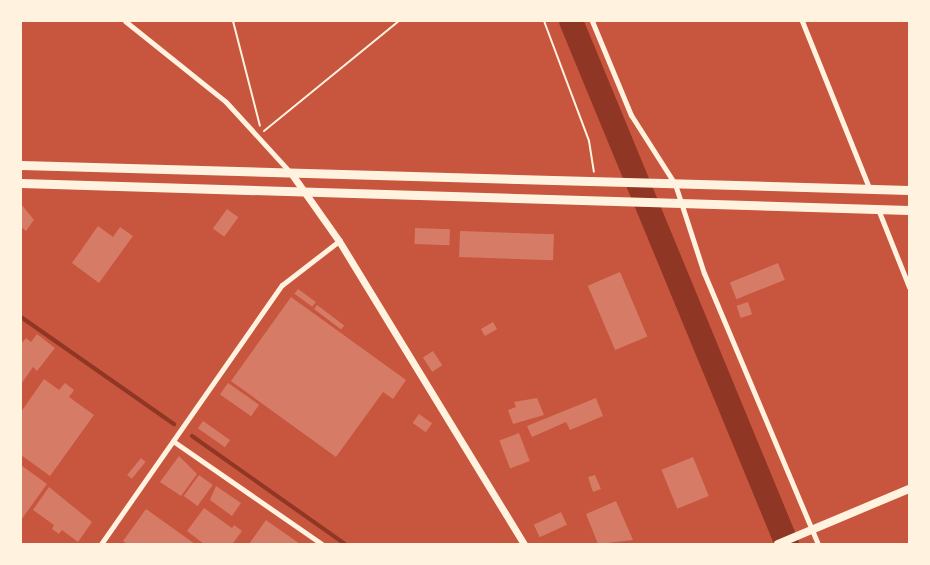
<!DOCTYPE html>
<style>
body{margin:0}
#map{position:relative;width:930px;height:565px;overflow:hidden;background:#c8553d;font-family:"Nunito Sans",sans-serif}
div>[style]{position:absolute}
[style*='--x']{left:calc(var(--x)*1px);top:calc(var(--y)*1px);width:calc(var(--w)*1px);rotate:calc(var(--a)*1deg)}
.stream>*{height:4px;margin:-2px;padding:0 2px;transform-origin:2px;border-radius:2px;background:#8f3625}
.river>*{height:24px;margin:-12px;padding:0 12px;transform-origin:12px;border-radius:12px;background:#8f3625}
.building>*{inset:0;background:#d67c66;transform-origin:0 0}
.path>*{height:2px;margin:-1px;padding:0 1px;transform-origin:1px;border-radius:1px;background:#fff3e0}
.minor>*{height:5px;margin:-2.5px;padding:0 2.5px;transform-origin:2.5px;border-radius:2.5px;background:#fff3e0}
.tertiary>*{height:7px;margin:-3.5px;padding:0 3.5px;transform-origin:3.5px;border-radius:3.5px;background:#fff3e0}
.secondary>*{height:8px;margin:-4px;padding:0 4px;transform-origin:4px;border-radius:4px;background:#fff3e0}
.trunk>*{height:9px;margin:-4.5px;padding:0 4.5px;transform-origin:4.5px;border-radius:4.5px;background:#fff3e0}
span{translate:-50% -50%;white-space:nowrap;text-align:center;line-height:1.15;-webkit-text-stroke:6px #fff3e0;paint-order:stroke}
.frame{position:absolute;inset:0;border:22px solid #fff3e0;pointer-events:none}
</style>
<div id="map">
<div class="stream">
<div style="--x:21;--y:317;--w:187;--a:35"></div>
<div style="--x:192;--y:436;--w:187;--a:35.2"></div>
</div>
<div class="river">
<div style="--x:571;--y:21;--w:566;--a:67.56"></div>
</div>
<div class="building">
<div style="clip-path:polygon(21px 204px,34px 220px,26px 231px,21px 227px)"></div>
<div style="left:227px;top:209px;width:14px;height:24px;rotate:36deg"></div>
<div style="clip-path:polygon(98px 226px,113px 237px,120px 227px,133px 236px,99px 283px,72px 263px)"></div>
<div style="left:415px;top:228px;width:35px;height:16px;rotate:2deg"></div>
<div style="left:460px;top:231px;width:94px;height:26px;rotate:2deg"></div>
<div style="left:778px;top:263px;width:18px;height:52px;rotate:68deg"></div>
<div style="left:620px;top:272px;width:70px;height:35px;rotate:67deg"></div>
<div style="left:298px;top:289px;width:22px;height:6px;rotate:36deg"></div>
<div style="clip-path:polygon(291px 297px,406px 380px,393px 399px,383px 392px,336px 457px,231px 381px)"></div>
<div style="left:748px;top:302px;width:13px;height:12px;rotate:72deg"></div>
<div style="left:317px;top:305px;width:34px;height:5px;rotate:37deg"></div>
<div style="left:493px;top:322px;width:8px;height:14px;rotate:60deg"></div>
<div style="clip-path:polygon(37px 334px,55px 348px,37px 371px,33px 367px,21px 384px,21px 344px,26px 338px,31px 342px)"></div>
<div style="left:433px;top:351px;width:17px;height:12px;rotate:57deg"></div>
<div style="clip-path:polygon(44px 379px,59px 390px,65px 383px,74px 390px,69px 397px,94px 415px,50px 476px,21px 455px,21px 412px)"></div>
<div style="left:228px;top:383px;width:38px;height:14px;rotate:35deg"></div>
<div style="clip-path:polygon(537px 398px,544px 415px,513px 424px,508px 410px,516px 407px,514px 402px)"></div>
<div style="clip-path:polygon(596px 398px,603px 416px,570px 430px,566px 422px,532px 437px,527px 426px)"></div>
<div style="left:419px;top:414px;width:16px;height:11px;rotate:35deg"></div>
<div style="left:203px;top:421px;width:33px;height:9px;rotate:35deg"></div>
<div style="left:519px;top:433px;width:30px;height:21px;rotate:69deg"></div>
<div style="clip-path:polygon(179px 456px,197px 474px,181px 496px,160px 482px)"></div>
<div style="left:693px;top:457px;width:42px;height:34px;rotate:68deg"></div>
<div style="left:141px;top:458px;width:6px;height:22px;rotate:39deg"></div>
<div style="clip-path:polygon(21px 465px,47px 484px,21px 520px)"></div>
<div style="left:199px;top:475px;width:17px;height:26px;rotate:36deg"></div>
<div style="clip-path:polygon(595px 475px,601px 489px,593px 492px,588px 477px)"></div>
<div style="clip-path:polygon(216px 486px,241px 503px,232px 516px,210px 500px)"></div>
<div style="clip-path:polygon(49px 487px,92px 522px,78px 542px,62px 530px,59px 534px,52px 529px,54px 525px,33px 510px)"></div>
<div style="clip-path:polygon(616px 501px,633px 540px,598px 544px,586px 514px)"></div>
<div style="clip-path:polygon(204px 508px,232px 528px,234px 525px,242px 531px,233px 543px,204px 544px,187px 531px)"></div>
<div style="clip-path:polygon(146px 509px,195px 544px,127px 544px,123px 541px)"></div>
<div style="left:561px;top:512px;width:14px;height:30px;rotate:65deg"></div>
<div style="clip-path:polygon(266px 520px,300px 544px,249px 544px)"></div>
</div>
<div class="path">
<div style="--x:233;--y:21;--w:108;--a:75.6"></div>
<div style="--x:544;--y:21;--w:128;--a:69.4"></div>
<div style="--x:589;--y:141;--w:31;--a:81"></div>
<div style="--x:264;--y:131;--w:174;--a:-39.2"></div>
</div>
<div class="minor">
<div style="--x:125;--y:21;--w:129;--a:38.7"></div>
<div style="--x:226;--y:102;--w:95;--a:47.6"></div>
<div style="--x:592;--y:21;--w:102;--a:67.5"></div>
<div style="--x:631;--y:115;--w:82;--a:57.5"></div>
<div style="--x:675;--y:184;--w:94;--a:72"></div>
<div style="--x:704;--y:273;--w:294;--a:67.2"></div>
<div style="--x:802;--y:21;--w:180;--a:68.1"></div>
<div style="--x:878;--y:209;--w:84;--a:68.3"></div>
<div style="--x:173;--y:441;--w:181;--a:34.7"></div>
<div style="--x:101;--y:544;--w:316;--a:-55.1"></div>
<div style="--x:282;--y:285;--w:72;--a:-37.7"></div>
</div>
<div class="tertiary">
<div style="--x:291;--y:173;--w:83;--a:54.8"></div>
<div style="--x:339;--y:241;--w:355;--a:58.6"></div>
</div>
<div class="secondary">
<div style="--x:778;--y:544;--w:142;--a:-22.8"></div>
</div>
<div class="trunk">
<div style="--x:21;--y:165;--w:888;--a:1.61"></div>
<div style="--x:21;--y:183;--w:888;--a:1.74"></div>
</div>
<div class="frame"></div>
</div>
